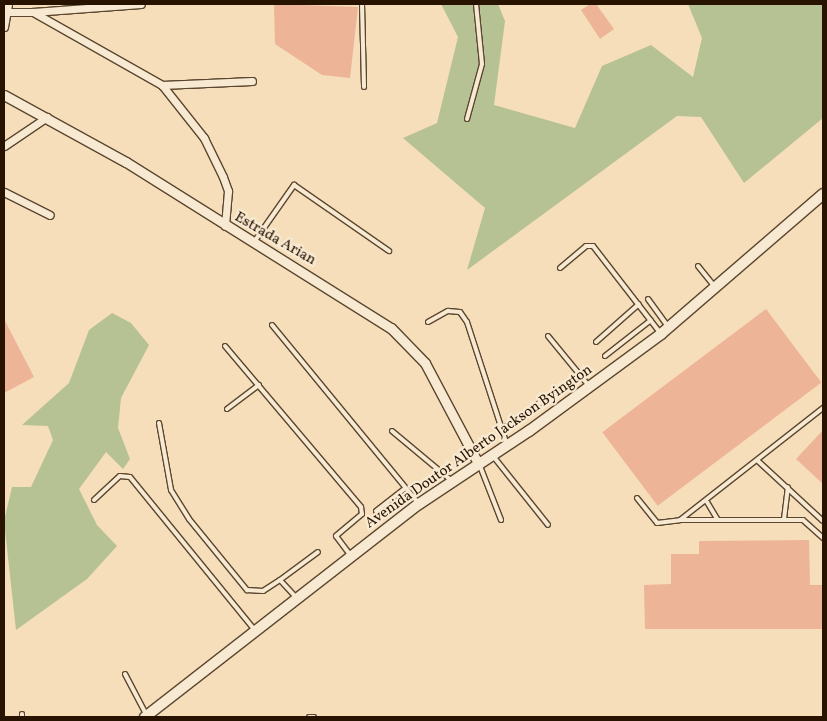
<!DOCTYPE html>
<style>
body{margin:0}
#map{position:relative;width:827px;height:721px;overflow:hidden;background:#f5deb9;font-family:Vollkorn,serif}
div>[style]{position:absolute}
[style*='--x']{left:calc(var(--x)*1px);top:calc(var(--y)*1px);width:calc(var(--w)*1px);rotate:calc(var(--a)*1deg)}
.green>*{inset:0;background:#b6c294}
.building>*{inset:0;background:#edb497;transform-origin:0 0}
.roads{filter:drop-shadow(1px 0 #5b462f) drop-shadow(-1px 0 #5b462f) drop-shadow(0 1px #5b462f) drop-shadow(0 -1px #5b462f)}
.service>*{height:4px;margin:-2px;padding:0 2px;transform-origin:2px;border-radius:2px;background:#f8ead2}
.minor>*{height:7px;margin:-3.5px;padding:0 3.5px;transform-origin:3.5px;border-radius:3.5px;background:#f8ead2}
.tertiary>*{height:9px;margin:-4.5px;padding:0 4.5px;transform-origin:4.5px;border-radius:4.5px;background:#f8ead2}
.secondary>*{height:10px;margin:-5px;padding:0 5px;transform-origin:5px;border-radius:5px;background:#f8ead2}
span{translate:-50% -50%;white-space:nowrap;text-align:center;line-height:1.15;-webkit-text-stroke:4.5px #f8ead2;paint-order:stroke}
.street-label{font-size:15px;color:#281301}
.frame{position:absolute;inset:0;border:5px solid #281301;pointer-events:none}
</style>
<div id="map">
<div class="green">
<div style="clip-path:polygon(441px 4px,498px 4px,505px 21px,494px 105px,575px 128px,602px 66px,651px 45px,693px 77px,702px 38px,688px 4px,823px 4px,823px 118px,744px 183px,701px 117px,677px 116px,467px 270px,485px 208px,403px 138px,437px 123px,458px 37px)"></div>
<div style="clip-path:polygon(112px 313px,131px 323px,149px 345px,121px 398px,118px 428px,130px 459px,123px 469px,106px 452px,79px 489px,97px 525px,117px 546px,87px 579px,16px 630px,4px 521px,12px 487px,31px 487px,53px 440px,48px 426px,22px 425px,69px 383px,89px 330px)"></div>
</div>
<div class="building">
<div style="clip-path:polygon(274px 4px,358px 7px,350px 78px,322px 75px,275px 44px)"></div>
<div style="clip-path:polygon(590px 4px,596px 4px,614px 29px,600px 39px,581px 10px)"></div>
<div style="left:766px;top:309px;width:92px;height:205px;rotate:53deg"></div>
<div style="clip-path:polygon(4px 319px,34px 377px,4px 393px)"></div>
<div style="clip-path:polygon(823px 430px,823px 484px,796px 459px)"></div>
<div style="clip-path:polygon(809px 540px,810px 585px,823px 585px,823px 629px,645px 629px,644px 585px,671px 584px,671px 554px,699px 554px,699px 541px)"></div>
</div>
<div class="roads">
<div class="service">
<div style="--x:362;--y:4;--w:83;--a:88.6"></div>
<div style="--x:467;--y:119;--w:57;--a:-74.7"></div>
<div style="--x:482;--y:64;--w:60;--a:-95.7"></div>
<div style="--x:254;--y:242;--w:70;--a:-54.9"></div>
<div style="--x:294;--y:185;--w:116;--a:34.8"></div>
<div style="--x:698;--y:266;--w:27;--a:51"></div>
<div style="--x:560;--y:268;--w:34;--a:-40"></div>
<div style="--x:586;--y:246;--w:7;--a:0"></div>
<div style="--x:593;--y:246;--w:111;--a:52.3"></div>
<div style="--x:648;--y:299;--w:34;--a:54"></div>
<div style="--x:428;--y:322;--w:23;--a:-29"></div>
<div style="--x:448;--y:311;--w:12;--a:5"></div>
<div style="--x:460;--y:312;--w:12;--a:55"></div>
<div style="--x:467;--y:322;--w:129;--a:72"></div>
<div style="--x:272;--y:325;--w:230;--a:50.6"></div>
<div style="--x:548;--y:336;--w:65;--a:50.6"></div>
<div style="--x:596;--y:342;--w:57;--a:-41.5"></div>
<div style="--x:225;--y:346;--w:211;--a:49.8"></div>
<div style="--x:361;--y:507;--w:7;--a:82"></div>
<div style="--x:362;--y:514;--w:34;--a:140"></div>
<div style="--x:336;--y:536;--w:25;--a:53"></div>
<div style="--x:605;--y:356;--w:58;--a:-38"></div>
<div style="--x:227;--y:409;--w:40;--a:-37"></div>
<div style="--x:159;--y:423;--w:68;--a:79.8"></div>
<div style="--x:171;--y:490;--w:34;--a:58"></div>
<div style="--x:189;--y:519;--w:92;--a:50.8"></div>
<div style="--x:247;--y:590;--w:16;--a:4"></div>
<div style="--x:263;--y:591;--w:20;--a:-33"></div>
<div style="--x:280;--y:580;--w:25;--a:47"></div>
<div style="--x:501;--y:430;--w:47;--a:-34.7"></div>
<div style="--x:392;--y:431;--w:78;--a:39.8"></div>
<div style="--x:493;--y:456;--w:88;--a:51.4"></div>
<div style="--x:758;--y:461;--w:88;--a:42.7"></div>
<div style="--x:480;--y:466;--w:58;--a:68.7"></div>
<div style="--x:637;--y:498;--w:32;--a:51"></div>
<div style="--x:657;--y:523;--w:23;--a:-7"></div>
<div style="--x:680;--y:520;--w:182;--a:-38.1"></div>
<div style="--x:94;--y:500;--w:35;--a:-43"></div>
<div style="--x:120;--y:476;--w:10;--a:6"></div>
<div style="--x:130;--y:477;--w:196;--a:50.8"></div>
<div style="--x:707;--y:502;--w:21;--a:59"></div>
<div style="--x:376;--y:511;--w:37;--a:-38"></div>
<div style="--x:784;--y:519;--w:32;--a:-83"></div>
<div style="--x:680;--y:520;--w:123;--a:0"></div>
<div style="--x:803;--y:520;--w:27;--a:42"></div>
<div style="--x:280;--y:580;--w:47;--a:-36.4"></div>
<div style="--x:125;--y:674;--w:45;--a:62.3"></div>
<div style="--x:22;--y:717;--w:3;--a:-90"></div>
<div style="--x:309;--y:717;--w:5;--a:0"></div>
</div>
<div class="minor">
<div style="--x:7;--y:12;--w:26;--a:0"></div>
<div style="--x:33;--y:12;--w:148;--a:29.5"></div>
<div style="--x:162;--y:85;--w:68;--a:51.6"></div>
<div style="--x:204;--y:138;--w:43;--a:64"></div>
<div style="--x:223;--y:177;--w:15;--a:70"></div>
<div style="--x:228;--y:191;--w:35;--a:95"></div>
<div style="--x:33;--y:12;--w:108;--a:-4.2"></div>
<div style="--x:4;--y:27;--w:23;--a:-80"></div>
<div style="--x:162;--y:85;--w:90;--a:-2.5"></div>
<div style="--x:4;--y:146;--w:52;--a:-34"></div>
<div style="--x:4;--y:192;--w:51;--a:26.6"></div>
</div>
<div class="tertiary">
<div style="--x:4;--y:95;--w:139;--a:28.8"></div>
<div style="--x:126;--y:162;--w:313;--a:32.1"></div>
<div style="--x:391;--y:328;--w:49;--a:45.8"></div>
<div style="--x:425;--y:363;--w:113;--a:62.1"></div>
</div>
<div class="secondary">
<div style="--x:145;--y:717;--w:347;--a:-37.9"></div>
<div style="--x:419;--y:504;--w:132;--a:-33.6"></div>
<div style="--x:529;--y:431;--w:164;--a:-36.3"></div>
<div style="--x:661;--y:334;--w:214;--a:-40.8"></div>
</div>
</div>
<div class="street-label">
<span style="left:275px;top:239px;rotate:30deg">Estrada Arian</span>
<span style="left:479px;top:447px;rotate:-35deg">Avenida Doutor Alberto Jackson Byington</span>
</div>
<div class="frame"></div>
</div>
